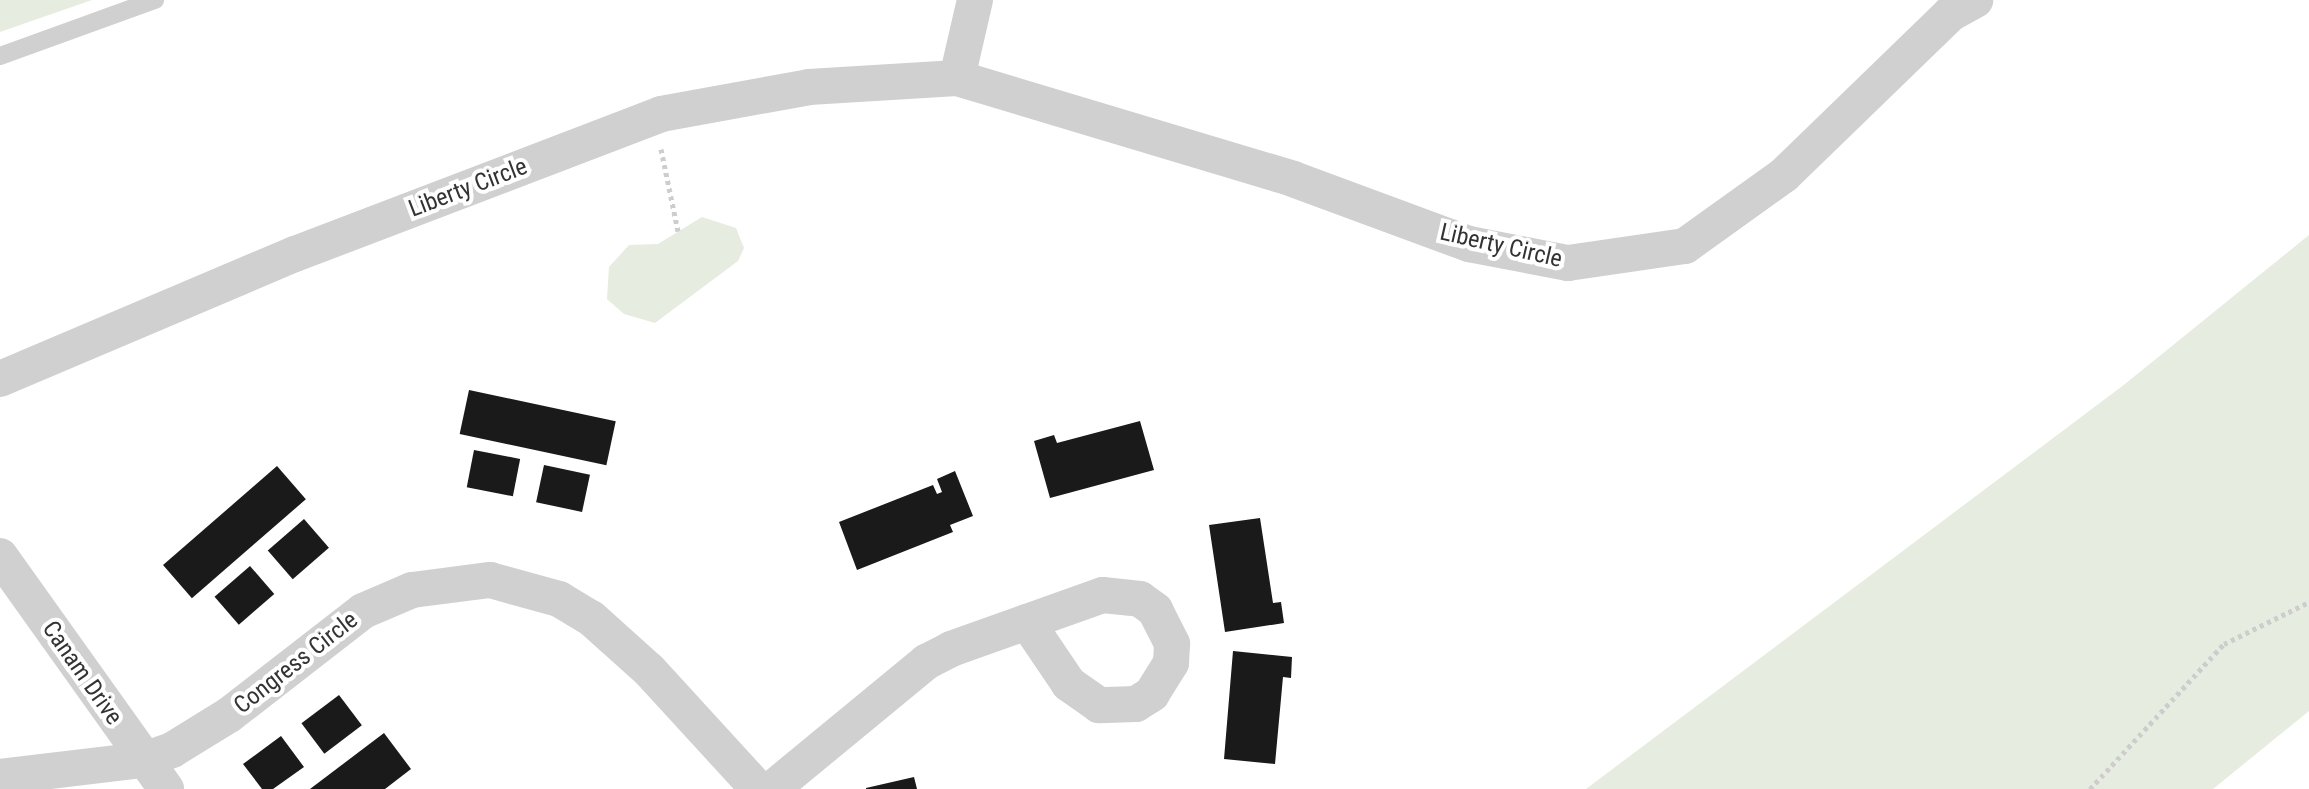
<!DOCTYPE html>
<style>
body{margin:0}
#map{position:relative;width:2309px;height:789px;overflow:hidden;background:#fff;font-family:"Roboto Condensed",sans-serif}
div>[style]{position:absolute}
[style*='--x']{left:calc(var(--x)*1px);top:calc(var(--y)*1px);width:calc(var(--w)*1px);rotate:calc(var(--a)*1deg)}
.green>*{inset:0;background:#e6ecdf}
.building>*{inset:0;background:#1a1a1a;transform-origin:0 0}
.path>*{height:5px;margin-top:-2.5px;transform-origin:0;background:repeating-linear-gradient(90deg,#cdcdcd 0 4px,transparent 0 8px)}
.service>*{height:18px;margin:-9px;padding:0 9px;transform-origin:9px;border-radius:9px;background:#d0d0d0}
.minor>*{height:36px;margin:-18px;padding:0 18px;transform-origin:18px;border-radius:18px;background:#d0d0d0}
span{translate:-50% -50%;white-space:nowrap;text-align:center;line-height:1.15;-webkit-text-stroke:8px #fff;paint-order:stroke}
.street-label{font-size:24px;color:#333}
</style>
<div id="map">
<div class="green">
<div style="clip-path:polygon(0 0,92px 0,0 32px)"></div>
<div style="clip-path:polygon(702px 217px,736px 228px,744px 248px,738px 261px,655px 323px,624px 314px,607px 299px,609px 267px,629px 245px,658px 244px)"></div>
<div style="clip-path:polygon(2309px 235px,2309px 711px,2213px 789px,1586px 789px,2125px 384px)"></div>
</div>
<div class="building">
<div style="left:469px;top:390px;width:150px;height:45px;rotate:12deg"></div>
<div style="clip-path:polygon(1140px 421px,1154px 470px,1050px 498px,1034px 441px,1054px 435px,1057px 443px)"></div>
<div style="left:474px;top:450px;width:47px;height:38px;rotate:11deg"></div>
<div style="left:544px;top:465px;width:47px;height:38px;rotate:12deg"></div>
<div style="left:277px;top:466px;width:44px;height:151px;rotate:49deg"></div>
<div style="clip-path:polygon(955px 471px,973px 516px,950px 525px,953px 532px,857px 570px,839px 522px,933px 485px,937px 494px,942px 492px,937px 479px)"></div>
<div style="clip-path:polygon(1260px 518px,1273px 603px,1281px 602px,1284px 623px,1225px 632px,1209px 525px)"></div>
<div style="left:304px;top:519px;width:38px;height:48px;rotate:49deg"></div>
<div style="left:250px;top:566px;width:37px;height:47px;rotate:49deg"></div>
<div style="clip-path:polygon(1233px 651px,1292px 657px,1291px 678px,1283px 677px,1275px 764px,1224px 759px)"></div>
<div style="left:339px;top:695px;width:38px;height:47px;rotate:53deg"></div>
<div style="clip-path:polygon(384px 733px,411px 769px,385px 789px,310px 789px)"></div>
<div style="clip-path:polygon(281px 736px,304px 767px,273px 789px,262px 789px,243px 764px)"></div>
<div style="clip-path:polygon(914px 777px,917px 789px,866px 789px,866px 788px)"></div>
</div>
<div class="path">
<div style="--x:661;--y:149;--w:84;--a:78.3"></div>
<div style="--x:2090;--y:789;--w:197;--a:-47.3"></div>
<div style="--x:2224;--y:644;--w:95;--a:-26.3"></div>
</div>
<div class="service">
<div style="--x:0;--y:56;--w:165;--a:-19.9"></div>
</div>
<div class="minor">
<div style="--x:975;--y:0;--w:80;--a:103"></div>
<div style="--x:957;--y:78;--w:351;--a:16.7"></div>
<div style="--x:1293;--y:179;--w:188;--a:20.3"></div>
<div style="--x:1469;--y:244;--w:101;--a:10.9"></div>
<div style="--x:1568;--y:263;--w:118;--a:-8.3"></div>
<div style="--x:1685;--y:246;--w:122;--a:-35.6"></div>
<div style="--x:1784;--y:175;--w:231;--a:-44.1"></div>
<div style="--x:1950;--y:14;--w:29;--a:-29"></div>
<div style="--x:0;--y:379;--w:320;--a:-23"></div>
<div style="--x:295;--y:254;--w:392;--a:-20.9"></div>
<div style="--x:661;--y:114;--w:150;--a:-10.3"></div>
<div style="--x:809;--y:87;--w:148;--a:-3.5"></div>
<div style="--x:0;--y:556;--w:286;--a:54.5"></div>
<div style="--x:0;--y:777;--w:144;--a:-6.8"></div>
<div style="--x:143;--y:760;--w:31;--a:-19"></div>
<div style="--x:172;--y:750;--w:67;--a:-31.6"></div>
<div style="--x:229;--y:715;--w:170;--a:-37.8"></div>
<div style="--x:363;--y:611;--w:53;--a:-23.2"></div>
<div style="--x:412;--y:590;--w:79;--a:-7.3"></div>
<div style="--x:490;--y:580;--w:72;--a:15.4"></div>
<div style="--x:559;--y:599;--w:37;--a:31"></div>
<div style="--x:591;--y:618;--w:78;--a:41.9"></div>
<div style="--x:649;--y:670;--w:161;--a:47.5"></div>
<div style="--x:772;--y:789;--w:200;--a:-39.5"></div>
<div style="--x:926;--y:662;--w:28;--a:-27"></div>
<div style="--x:951;--y:649;--w:161;--a:-19.6"></div>
<div style="--x:1103;--y:595;--w:37;--a:6"></div>
<div style="--x:1140;--y:599;--w:19;--a:36"></div>
<div style="--x:1155;--y:610;--w:38;--a:63"></div>
<div style="--x:1172;--y:644;--w:19;--a:93"></div>
<div style="--x:1171;--y:663;--w:36;--a:122"></div>
<div style="--x:1152;--y:694;--w:19;--a:148"></div>
<div style="--x:1136;--y:704;--w:37;--a:178"></div>
<div style="--x:1099;--y:705;--w:37;--a:-145"></div>
<div style="--x:1069;--y:684;--w:75;--a:-124.1"></div>
</div>
<div class="street-label">
<span style="left:468px;top:188px;rotate:-21deg">Liberty Circle</span>
<span style="left:1501px;top:246px;rotate:13deg">Liberty Circle</span>
<span style="left:296px;top:663px;rotate:-38deg">Congress Circle</span>
<span style="left:82px;top:673px;rotate:55deg">Canam Drive</span>
</div>
</div>
